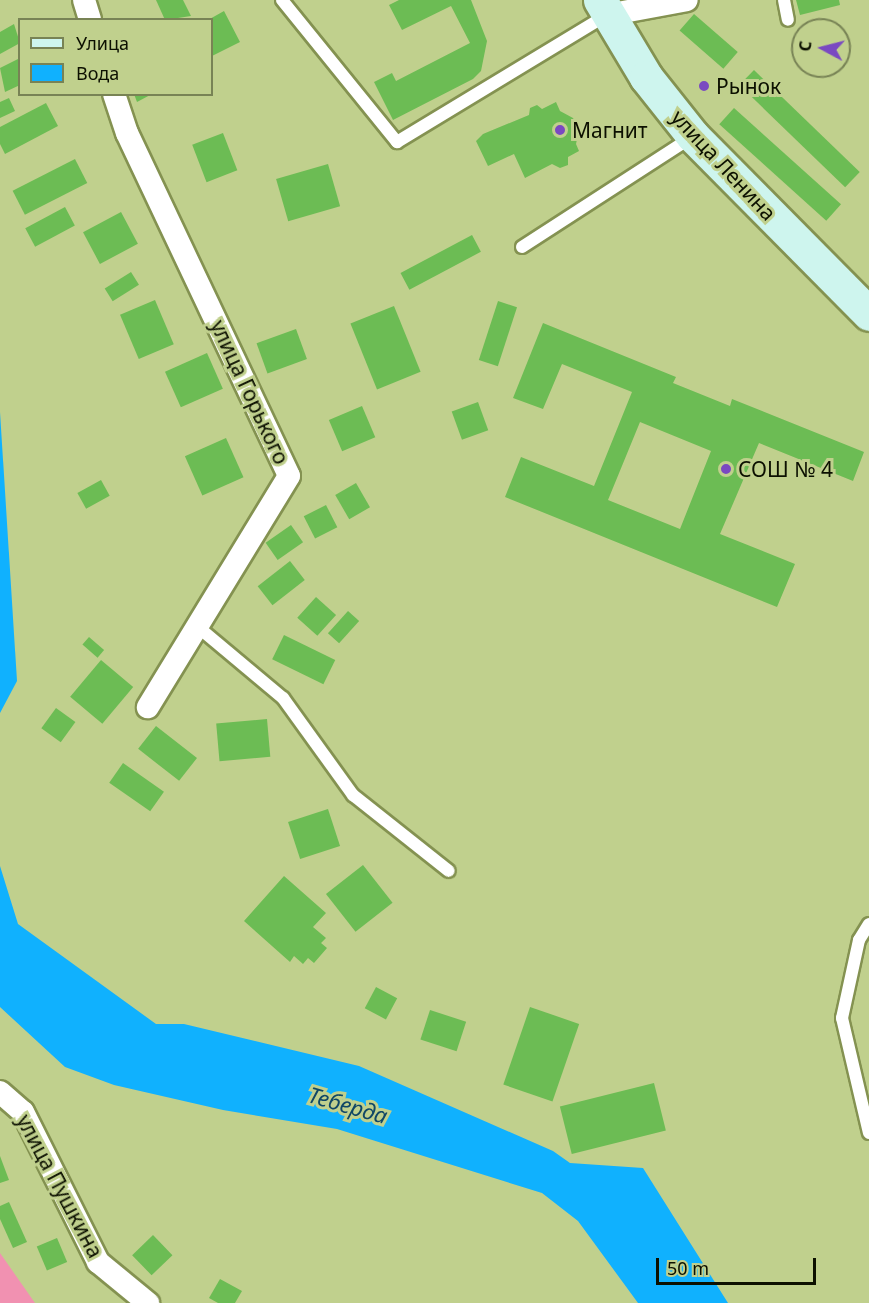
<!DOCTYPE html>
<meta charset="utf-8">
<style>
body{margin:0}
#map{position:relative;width:869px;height:1303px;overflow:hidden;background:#c0d08d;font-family:"Noto Sans",sans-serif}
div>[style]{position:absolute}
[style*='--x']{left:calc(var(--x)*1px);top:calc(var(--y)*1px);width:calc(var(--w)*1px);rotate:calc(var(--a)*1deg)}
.green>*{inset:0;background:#f191b1}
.water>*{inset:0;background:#10b1fe}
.building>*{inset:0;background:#6cbc54;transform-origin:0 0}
.roads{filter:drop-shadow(2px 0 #849251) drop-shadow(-2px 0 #849251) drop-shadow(0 2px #849251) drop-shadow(0 -2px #849251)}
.lane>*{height:12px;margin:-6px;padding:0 6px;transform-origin:6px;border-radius:6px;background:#fff}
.street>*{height:22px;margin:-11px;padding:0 11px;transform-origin:11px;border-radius:11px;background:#fff}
.secondary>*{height:33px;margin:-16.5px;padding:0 16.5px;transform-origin:16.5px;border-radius:16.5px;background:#cef5ee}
.dots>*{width:16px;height:16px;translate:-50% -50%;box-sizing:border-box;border:3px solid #c0d08d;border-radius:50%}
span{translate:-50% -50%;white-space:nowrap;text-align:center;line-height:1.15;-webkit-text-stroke:6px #c0d08d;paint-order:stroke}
.poi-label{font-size:21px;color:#0c1000}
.left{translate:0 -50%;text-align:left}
.street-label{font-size:21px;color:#0c1000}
.water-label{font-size:22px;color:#104766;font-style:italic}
.legend{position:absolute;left:18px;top:18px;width:195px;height:78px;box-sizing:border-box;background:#c0d08d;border:2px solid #788355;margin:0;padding:8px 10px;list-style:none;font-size:18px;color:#0c1000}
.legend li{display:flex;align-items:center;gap:12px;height:30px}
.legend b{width:30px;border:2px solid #788355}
.north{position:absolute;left:791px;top:18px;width:60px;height:60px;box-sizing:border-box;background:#c0d08d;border:2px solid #788355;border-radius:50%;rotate:277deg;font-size:16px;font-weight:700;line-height:24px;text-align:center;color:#0c1000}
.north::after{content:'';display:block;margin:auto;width:21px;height:27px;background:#7a49c1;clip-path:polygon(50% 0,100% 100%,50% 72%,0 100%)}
.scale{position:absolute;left:656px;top:1258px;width:160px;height:27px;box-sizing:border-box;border:3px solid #0c1000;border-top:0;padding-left:8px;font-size:18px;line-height:21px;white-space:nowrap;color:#0c1000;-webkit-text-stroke:4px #c0d08d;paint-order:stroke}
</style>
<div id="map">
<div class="green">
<div style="clip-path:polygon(0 1253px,35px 1303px,0 1303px)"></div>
</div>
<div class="water">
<div style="clip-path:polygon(0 412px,17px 681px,0 713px)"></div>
<div style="clip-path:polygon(0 866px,18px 924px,156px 1024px,184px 1024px,359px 1066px,553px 1151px,570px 1163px,643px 1168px,728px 1303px,638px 1303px,578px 1221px,542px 1193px,337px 1129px,223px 1110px,114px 1085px,65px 1067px,0 1007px)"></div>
</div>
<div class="building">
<div style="clip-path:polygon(156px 0,183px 0,191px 16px,165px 20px)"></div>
<div style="clip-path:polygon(399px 0,471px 0,487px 41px,481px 71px,473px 79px,393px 120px,374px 82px,392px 73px,396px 81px,470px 43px,451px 6px,402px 30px,389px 5px)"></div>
<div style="clip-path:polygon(796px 0,839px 0,840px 5px,800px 15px)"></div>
<div style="clip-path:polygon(224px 11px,240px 42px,212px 56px,212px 20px,208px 20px)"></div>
<div style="left:694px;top:14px;width:58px;height:22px;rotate:41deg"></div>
<div style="clip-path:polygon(14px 24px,20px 43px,0 54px,0 32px)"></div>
<div style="clip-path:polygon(20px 58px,20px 85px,5px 92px,0 68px)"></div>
<div style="left:754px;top:70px;width:147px;height:21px;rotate:44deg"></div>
<div style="clip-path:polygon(134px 94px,152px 94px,137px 102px)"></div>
<div style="clip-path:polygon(9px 98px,15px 111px,0 118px,0 102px)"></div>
<div style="clip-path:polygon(556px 102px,560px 111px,573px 118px,579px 130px,576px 144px,579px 151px,568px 157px,568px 165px,560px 168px,552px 164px,525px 178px,514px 154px,488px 166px,476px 141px,483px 134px,529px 115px,530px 108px,537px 105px,542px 109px)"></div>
<div style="clip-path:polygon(46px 103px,58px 126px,5px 154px,0 144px,0 127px)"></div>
<div style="left:734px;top:108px;width:144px;height:22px;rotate:42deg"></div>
<div style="left:223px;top:133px;width:40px;height:33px;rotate:69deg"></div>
<div style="left:75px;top:159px;width:27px;height:70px;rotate:63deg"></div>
<div style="left:328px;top:164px;width:44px;height:54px;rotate:74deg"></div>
<div style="left:65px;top:207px;width:21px;height:45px;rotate:62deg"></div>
<div style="left:121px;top:212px;width:36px;height:43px;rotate:62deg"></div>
<div style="left:472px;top:235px;width:19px;height:81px;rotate:62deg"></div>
<div style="left:131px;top:272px;width:15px;height:31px;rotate:58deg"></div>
<div style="left:155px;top:300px;width:48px;height:38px;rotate:67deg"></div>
<div style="left:498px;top:301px;width:20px;height:62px;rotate:18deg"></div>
<div style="left:394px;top:306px;width:71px;height:47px;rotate:68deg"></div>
<div style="clip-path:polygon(evenodd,543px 323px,676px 377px,673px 383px,730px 406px,732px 399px,864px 452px,853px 481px,759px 443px,720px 534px,795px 564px,777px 607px,505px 497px,521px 457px,594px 486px,632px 392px,562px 364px,543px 409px,513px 398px,543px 323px,640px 422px,711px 451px,680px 529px,608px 500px,640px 422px)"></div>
<div style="left:296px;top:329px;width:32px;height:42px;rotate:70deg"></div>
<div style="left:207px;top:353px;width:39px;height:46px;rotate:66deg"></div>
<div style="left:478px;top:402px;width:30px;height:28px;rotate:70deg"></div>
<div style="left:362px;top:406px;width:34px;height:36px;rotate:67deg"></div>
<div style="left:226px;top:438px;width:43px;height:45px;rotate:66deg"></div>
<div style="left:101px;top:480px;width:18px;height:27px;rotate:61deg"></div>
<div style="left:356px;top:483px;width:28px;height:24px;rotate:60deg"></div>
<div style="left:326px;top:505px;width:25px;height:25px;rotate:63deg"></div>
<div style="left:291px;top:525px;width:21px;height:31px;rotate:55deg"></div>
<div style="left:290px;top:561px;width:24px;height:41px;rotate:52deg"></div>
<div style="left:316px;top:597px;width:27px;height:28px;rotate:42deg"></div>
<div style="left:348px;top:611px;width:15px;height:30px;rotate:42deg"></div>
<div style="left:284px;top:635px;width:57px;height:27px;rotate:26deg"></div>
<div style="left:89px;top:637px;width:20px;height:10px;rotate:41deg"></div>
<div style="left:101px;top:660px;width:42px;height:48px;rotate:40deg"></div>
<div style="left:56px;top:708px;width:24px;height:25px;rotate:36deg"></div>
<div style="left:267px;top:719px;width:38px;height:51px;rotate:85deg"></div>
<div style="left:156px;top:726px;width:52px;height:29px;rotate:38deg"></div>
<div style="left:123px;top:763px;width:50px;height:24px;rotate:35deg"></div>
<div style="left:328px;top:809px;width:39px;height:42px;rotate:72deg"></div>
<div style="left:363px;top:865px;width:48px;height:47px;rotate:52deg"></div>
<div style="clip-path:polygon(284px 876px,326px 913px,313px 927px,326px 938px,321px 943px,327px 948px,314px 963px,308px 958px,303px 964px,294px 956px,290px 962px,244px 921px)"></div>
<div style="left:376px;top:987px;width:24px;height:24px;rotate:28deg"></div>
<div style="left:530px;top:1007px;width:52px;height:82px;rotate:19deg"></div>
<div style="left:430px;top:1010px;width:38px;height:31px;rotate:18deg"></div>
<div style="left:654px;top:1083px;width:49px;height:97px;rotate:76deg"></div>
<div style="clip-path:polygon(0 1156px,9px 1180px,0 1183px)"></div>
<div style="clip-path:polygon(9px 1202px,27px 1242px,13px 1248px,0 1219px,0 1206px)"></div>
<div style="left:153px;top:1235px;width:28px;height:29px;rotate:46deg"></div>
<div style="left:57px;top:1238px;width:26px;height:22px;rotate:67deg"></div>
<div style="clip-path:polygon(220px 1279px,242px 1291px,235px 1303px,218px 1303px,209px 1298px)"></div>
</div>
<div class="roads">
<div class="lane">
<div style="--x:282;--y:0;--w:183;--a:51"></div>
<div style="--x:397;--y:142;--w:245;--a:-31.2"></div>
<div style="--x:784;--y:0;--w:20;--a:79"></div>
<div style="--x:522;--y:247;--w:202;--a:-32.9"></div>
<div style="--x:198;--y:627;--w:111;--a:39.9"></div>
<div style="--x:283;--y:698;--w:120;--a:54.2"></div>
<div style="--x:353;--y:795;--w:122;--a:38.4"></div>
<div style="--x:869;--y:924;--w:19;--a:122"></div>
<div style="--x:859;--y:940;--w:80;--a:102.3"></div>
<div style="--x:842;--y:1018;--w:118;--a:76.8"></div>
</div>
<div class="street">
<div style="--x:84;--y:0;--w:21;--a:73"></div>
<div style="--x:607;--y:15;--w:81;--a:-10.6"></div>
<div style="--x:114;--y:94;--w:41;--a:71.6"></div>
<div style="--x:127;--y:133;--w:379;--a:64.7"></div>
<div style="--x:289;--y:476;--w:271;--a:121.4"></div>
<div style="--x:0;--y:1092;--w:30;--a:41"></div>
<div style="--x:23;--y:1112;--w:168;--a:63.4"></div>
<div style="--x:98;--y:1262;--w:65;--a:39.4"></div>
</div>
<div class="secondary">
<div style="--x:600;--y:0;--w:90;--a:59.1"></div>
<div style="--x:646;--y:77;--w:75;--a:51.5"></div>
<div style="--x:693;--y:136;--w:250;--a:45.3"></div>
</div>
</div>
<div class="dots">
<div style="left:704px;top:86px;background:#7a49c1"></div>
<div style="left:560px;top:130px;background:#7a49c1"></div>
<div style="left:726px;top:469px;background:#7a49c1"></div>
</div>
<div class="poi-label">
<span class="left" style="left:716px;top:86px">Рынок</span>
<span class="left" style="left:572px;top:130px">Магнит</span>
<span class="left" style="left:738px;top:469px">СОШ № 4</span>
</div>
<div class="street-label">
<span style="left:724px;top:165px;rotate:47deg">улица Ленина</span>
<span style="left:250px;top:392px;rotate:65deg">улица Горького</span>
<span style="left:60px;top:1186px;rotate:62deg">улица Пушкина</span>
</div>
<div class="water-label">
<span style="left:348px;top:1105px;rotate:16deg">Теберда</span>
</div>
<ul class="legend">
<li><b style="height:8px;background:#cef5ee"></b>Улица</li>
<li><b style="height:16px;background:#10b1fe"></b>Вода</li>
</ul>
<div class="north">С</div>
<div class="scale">50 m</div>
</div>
